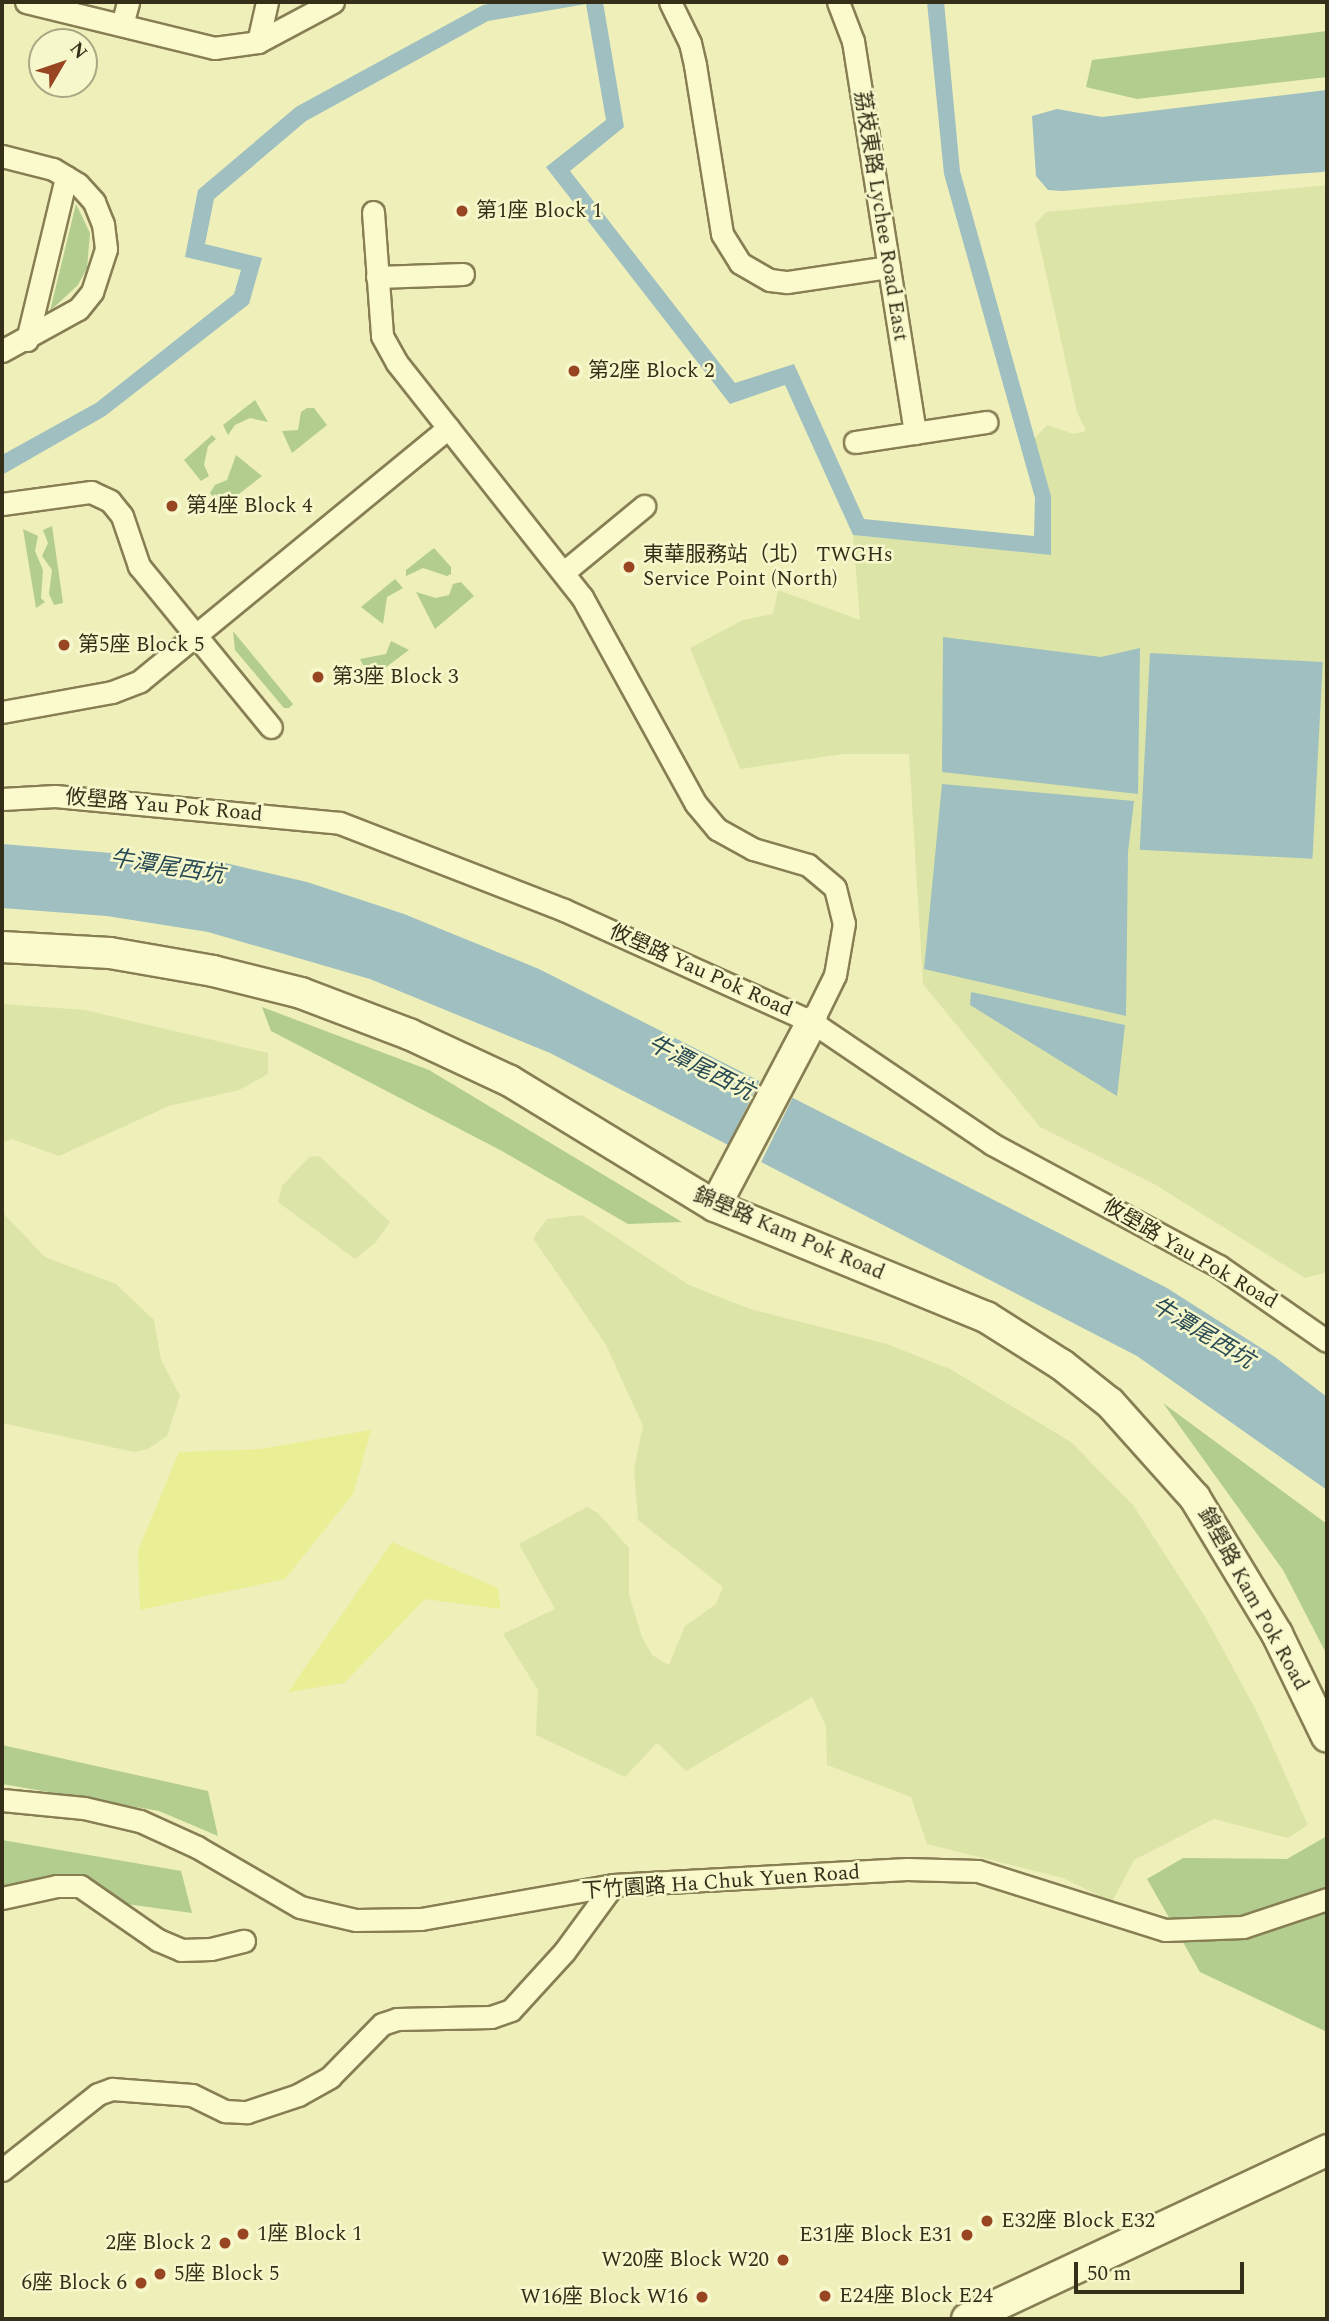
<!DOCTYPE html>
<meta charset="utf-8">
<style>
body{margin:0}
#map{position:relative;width:1329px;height:2321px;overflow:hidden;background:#efefba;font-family:Spectral,"Noto Sans TC",serif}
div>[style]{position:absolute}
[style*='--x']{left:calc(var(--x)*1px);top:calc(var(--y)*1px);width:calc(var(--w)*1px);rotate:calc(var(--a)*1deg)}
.farmland>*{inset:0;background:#dce5a7}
.green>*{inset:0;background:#b2cd8e}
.sand>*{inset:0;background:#eaee95}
.water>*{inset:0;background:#9fbfc0;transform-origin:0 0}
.pier>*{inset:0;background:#efefba;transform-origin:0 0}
.roads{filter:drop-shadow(2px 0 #877e54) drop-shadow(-2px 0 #877e54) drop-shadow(0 2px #877e54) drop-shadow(0 -2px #877e54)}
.street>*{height:21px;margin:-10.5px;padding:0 10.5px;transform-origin:10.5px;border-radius:10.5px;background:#fafacd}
.secondary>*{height:30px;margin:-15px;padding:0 15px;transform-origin:15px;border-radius:15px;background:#fafacd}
.dots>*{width:19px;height:19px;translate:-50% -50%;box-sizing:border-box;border:4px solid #f6f7ca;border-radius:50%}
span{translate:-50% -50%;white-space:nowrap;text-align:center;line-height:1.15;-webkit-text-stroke:5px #f6f7ca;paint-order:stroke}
.poi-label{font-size:21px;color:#352f1a}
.left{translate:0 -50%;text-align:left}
.right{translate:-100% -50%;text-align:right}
.street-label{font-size:21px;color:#352f1a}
.water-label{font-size:23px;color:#284a55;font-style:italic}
.frame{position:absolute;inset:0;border:4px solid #352f1a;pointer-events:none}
.north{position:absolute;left:28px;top:28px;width:70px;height:70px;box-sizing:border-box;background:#f6f7ca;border:2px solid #a9a784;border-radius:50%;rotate:51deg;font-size:19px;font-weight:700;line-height:28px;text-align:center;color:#352f1a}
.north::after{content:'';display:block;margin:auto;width:24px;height:32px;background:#984521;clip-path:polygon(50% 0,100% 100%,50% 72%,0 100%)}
.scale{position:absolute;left:1074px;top:2262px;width:170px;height:32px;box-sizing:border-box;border:4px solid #352f1a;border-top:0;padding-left:9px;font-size:21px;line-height:24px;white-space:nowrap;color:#352f1a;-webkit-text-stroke:5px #f6f7ca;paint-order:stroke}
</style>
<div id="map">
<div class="farmland">
<div style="clip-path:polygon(1327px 185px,1327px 1272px,1305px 1278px,1154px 1184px,1040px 1127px,923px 984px,909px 754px,843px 754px,740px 769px,690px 648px,743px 620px,773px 614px,778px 590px,860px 620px,853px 535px,1051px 555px,1051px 496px,1034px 439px,1047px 425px,1074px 434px,1086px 431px,1077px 412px,1035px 224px,1046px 212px)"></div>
<div style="clip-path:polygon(2px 1004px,85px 1010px,268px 1053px,268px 1074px,239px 1090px,169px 1106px,59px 1156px,12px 1139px,2px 1143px)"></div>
<div style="clip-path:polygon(319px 1156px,390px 1222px,376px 1242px,355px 1259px,278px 1202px,282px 1186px,309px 1157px)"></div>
<div style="clip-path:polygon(2px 1212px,45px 1257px,116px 1284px,154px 1320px,161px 1360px,180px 1396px,167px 1436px,148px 1449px,134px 1452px,2px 1423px)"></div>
<div style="clip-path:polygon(582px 1215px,689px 1285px,750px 1309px,887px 1344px,950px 1369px,1071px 1442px,1133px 1505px,1206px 1618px,1258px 1714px,1308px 1825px,1288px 1838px,1214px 1819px,1134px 1860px,1112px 1902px,1063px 1878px,927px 1844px,911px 1797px,827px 1765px,826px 1726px,812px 1697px,686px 1771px,657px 1743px,625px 1777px,536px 1735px,538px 1690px,503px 1634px,555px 1609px,519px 1544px,587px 1507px,598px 1513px,629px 1548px,629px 1595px,642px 1637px,652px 1655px,669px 1665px,685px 1626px,716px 1604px,723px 1587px,638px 1520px,634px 1469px,643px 1426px,606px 1345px,533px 1238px,547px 1219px)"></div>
</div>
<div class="green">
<div style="clip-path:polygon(1327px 31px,1327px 77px,1137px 99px,1086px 87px,1092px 60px)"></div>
<div style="clip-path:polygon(76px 204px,90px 233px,87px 268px,78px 285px,50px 311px)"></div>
<div style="clip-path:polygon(255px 400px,268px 422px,250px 418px,235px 425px,228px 435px,223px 425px)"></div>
<div style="clip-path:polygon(307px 408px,314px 408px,327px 425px,292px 453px,282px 431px,298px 430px,301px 412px)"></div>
<div style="clip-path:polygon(212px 435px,216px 439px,208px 446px,204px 465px,209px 476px,201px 481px,184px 460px)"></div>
<div style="clip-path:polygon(236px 455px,262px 476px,222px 507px,210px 493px,215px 485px,227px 480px)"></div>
<div style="clip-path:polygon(52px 526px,63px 603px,54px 605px,49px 594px,52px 570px,42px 556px,48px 543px,43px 530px)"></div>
<div style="clip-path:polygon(23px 529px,38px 536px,35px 551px,43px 570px,41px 598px,45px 602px,36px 608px)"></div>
<div style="clip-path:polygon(434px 548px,451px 567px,451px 574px,447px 576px,423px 568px,406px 576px,406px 570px)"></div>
<div style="clip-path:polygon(395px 579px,403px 588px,387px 597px,383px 624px,361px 607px)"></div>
<div style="clip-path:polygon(461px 582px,474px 596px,435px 629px,416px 592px,436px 598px,449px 595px,453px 584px)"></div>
<div style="clip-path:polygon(233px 631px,293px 704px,289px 708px,284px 708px,235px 650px)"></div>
<div style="clip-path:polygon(391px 641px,409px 650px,370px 679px,360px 659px,386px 654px)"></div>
<div style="clip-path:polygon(262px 1007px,429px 1070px,682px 1222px,628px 1224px,502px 1151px,271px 1031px)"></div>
<div style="clip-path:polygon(1163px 1403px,1327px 1524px,1327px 1655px,1283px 1570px)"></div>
<div style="clip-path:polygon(2px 1745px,208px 1791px,218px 1836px,159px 1811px,2px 1784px)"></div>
<div style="clip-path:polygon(1327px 1836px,1327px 2032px,1200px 1972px,1147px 1879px,1183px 1858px,1287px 1859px)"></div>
<div style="clip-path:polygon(2px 1840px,181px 1871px,192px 1913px,2px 1887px)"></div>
</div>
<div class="sand">
<div style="clip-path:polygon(371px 1430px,353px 1494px,285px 1579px,140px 1610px,138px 1550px,179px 1452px,260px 1449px)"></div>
<div style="clip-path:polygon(392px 1542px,498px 1588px,501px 1609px,425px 1599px,344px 1683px,288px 1692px)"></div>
</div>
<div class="water">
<div style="clip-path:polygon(501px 2px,603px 2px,624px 127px,570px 171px,735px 383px,794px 364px,864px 519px,1034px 536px,1035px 498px,944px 174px,927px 2px,944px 2px,960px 171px,1051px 496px,1051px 555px,853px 535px,785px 385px,730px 404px,546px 167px,606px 120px,586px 4px,488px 21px,306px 121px,214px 199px,205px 244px,262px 258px,249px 304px,105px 416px,2px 475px,2px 455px,96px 403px,234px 294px,241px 270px,185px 257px,198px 190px,296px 107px,483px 5px)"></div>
<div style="clip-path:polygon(1327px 90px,1327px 170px,1323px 172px,1062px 191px,1048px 190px,1036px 176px,1032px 116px,1057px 109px,1102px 117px)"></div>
<div style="clip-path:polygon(943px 637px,1101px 657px,1140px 648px,1138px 794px,942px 772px)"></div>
<div style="left:1150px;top:653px;width:173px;height:197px;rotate:3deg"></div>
<div style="clip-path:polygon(942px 784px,1134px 801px,1128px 852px,1126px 1016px,924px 969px)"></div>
<div style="clip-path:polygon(2px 844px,221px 862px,307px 882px,404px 914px,539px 969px,1167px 1288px,1275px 1357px,1327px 1397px,1327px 1490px,1137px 1356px,550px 1053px,370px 979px,208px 932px,107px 916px,2px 908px)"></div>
<div style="clip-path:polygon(971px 992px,1125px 1025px,1117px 1096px,970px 1005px)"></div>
</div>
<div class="pier">
<div style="left:761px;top:1078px;width:37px;height:78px;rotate:26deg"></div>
</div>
<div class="roads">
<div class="street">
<div style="--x:26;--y:2;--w:194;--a:13.7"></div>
<div style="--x:214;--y:48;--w:44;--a:-7.8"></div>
<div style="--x:258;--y:42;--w:85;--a:-28.1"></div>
<div style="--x:670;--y:2;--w:46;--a:64"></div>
<div style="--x:690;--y:43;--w:23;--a:77"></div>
<div style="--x:695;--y:65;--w:171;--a:80.9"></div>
<div style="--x:722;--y:234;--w:34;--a:58"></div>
<div style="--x:740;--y:263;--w:34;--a:30"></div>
<div style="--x:770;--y:280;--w:17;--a:7"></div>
<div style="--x:787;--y:282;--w:103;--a:-8.4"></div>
<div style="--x:838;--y:2;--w:42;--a:69"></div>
<div style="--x:853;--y:41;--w:397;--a:81"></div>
<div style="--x:122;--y:25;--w:24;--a:-75"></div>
<div style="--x:258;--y:42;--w:41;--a:-77.3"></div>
<div style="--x:2;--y:156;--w:53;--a:14.3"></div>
<div style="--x:53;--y:169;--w:29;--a:31"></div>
<div style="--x:78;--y:184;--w:24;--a:48"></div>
<div style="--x:94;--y:202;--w:24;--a:68"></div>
<div style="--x:103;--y:224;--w:25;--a:83"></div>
<div style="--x:106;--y:249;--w:45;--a:108"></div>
<div style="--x:92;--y:292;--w:22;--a:129"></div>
<div style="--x:78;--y:309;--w:87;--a:151.1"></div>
<div style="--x:373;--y:212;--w:124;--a:85.8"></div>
<div style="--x:382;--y:336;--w:31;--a:61"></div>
<div style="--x:397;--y:363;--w:298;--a:51.7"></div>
<div style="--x:582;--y:597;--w:236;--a:61.2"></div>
<div style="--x:696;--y:804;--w:33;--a:50"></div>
<div style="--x:717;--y:829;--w:41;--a:29.1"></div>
<div style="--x:753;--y:849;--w:57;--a:16.2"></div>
<div style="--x:808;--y:865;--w:35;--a:40"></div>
<div style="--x:835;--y:888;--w:36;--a:76"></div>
<div style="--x:844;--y:923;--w:53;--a:99.8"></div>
<div style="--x:835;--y:975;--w:52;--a:116.1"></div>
<div style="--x:377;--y:277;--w:86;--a:-2"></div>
<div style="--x:27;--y:340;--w:168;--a:-76.5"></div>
<div style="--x:855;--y:442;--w:133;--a:-8.7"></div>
<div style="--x:2;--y:504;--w:90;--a:-7.7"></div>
<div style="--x:91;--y:492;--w:21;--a:25"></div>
<div style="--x:110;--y:501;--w:19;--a:51"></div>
<div style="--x:122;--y:516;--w:53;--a:71.2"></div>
<div style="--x:139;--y:566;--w:208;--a:50.7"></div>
<div style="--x:564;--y:572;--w:104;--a:-39.5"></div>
<div style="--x:2;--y:712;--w:112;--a:-10.3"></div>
<div style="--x:112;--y:692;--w:30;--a:-21"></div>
<div style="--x:140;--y:681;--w:399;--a:-39.4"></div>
<div style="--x:2;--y:799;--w:53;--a:-3.2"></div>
<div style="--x:55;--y:796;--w:286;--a:5.4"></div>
<div style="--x:340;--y:823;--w:240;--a:21.2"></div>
<div style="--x:564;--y:910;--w:272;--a:24.3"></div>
<div style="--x:812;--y:1022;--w:217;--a:34.1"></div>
<div style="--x:992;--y:1144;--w:258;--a:28.3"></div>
<div style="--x:1219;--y:1266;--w:131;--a:34.8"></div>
<div style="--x:2;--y:1800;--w:82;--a:5.6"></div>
<div style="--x:84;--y:1808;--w:57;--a:13.1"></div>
<div style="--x:140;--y:1821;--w:63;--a:24.5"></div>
<div style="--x:197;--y:1847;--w:119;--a:30.2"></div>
<div style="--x:300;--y:1907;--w:57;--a:13.1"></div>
<div style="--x:356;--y:1920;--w:65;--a:-0.9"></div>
<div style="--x:421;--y:1919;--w:195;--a:-10"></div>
<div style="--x:613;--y:1885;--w:294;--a:-3.1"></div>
<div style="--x:907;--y:1869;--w:71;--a:1.6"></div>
<div style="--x:978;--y:1871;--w:196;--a:17.5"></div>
<div style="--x:1165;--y:1930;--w:78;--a:-2.2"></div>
<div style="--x:1243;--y:1927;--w:89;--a:-18.4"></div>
<div style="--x:2;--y:1898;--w:56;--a:-12.3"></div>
<div style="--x:57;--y:1886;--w:23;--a:0"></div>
<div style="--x:80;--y:1886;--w:95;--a:34.7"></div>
<div style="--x:158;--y:1940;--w:25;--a:23"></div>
<div style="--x:181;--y:1950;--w:30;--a:-2"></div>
<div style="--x:211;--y:1949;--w:34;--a:-14"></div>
<div style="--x:2;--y:2170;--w:122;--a:-38.4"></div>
<div style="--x:98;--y:2094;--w:15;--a:-20"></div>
<div style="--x:112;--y:2089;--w:80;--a:4.3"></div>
<div style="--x:192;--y:2095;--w:37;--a:26"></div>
<div style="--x:225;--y:2111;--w:22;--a:3"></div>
<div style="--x:247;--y:2112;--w:54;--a:-18.4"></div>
<div style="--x:298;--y:2095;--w:37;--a:-29"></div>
<div style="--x:330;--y:2077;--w:74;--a:-45.5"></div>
<div style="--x:382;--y:2024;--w:16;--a:-18"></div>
<div style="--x:397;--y:2019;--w:94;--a:-1.2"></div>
<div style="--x:491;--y:2017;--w:21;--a:-19"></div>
<div style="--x:511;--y:2010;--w:79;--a:-47.6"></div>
<div style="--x:564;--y:1952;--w:83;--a:-53.8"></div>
</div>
<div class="secondary">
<div style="--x:2;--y:947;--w:108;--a:3.2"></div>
<div style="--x:110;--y:953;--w:105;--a:9.9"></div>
<div style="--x:213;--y:971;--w:91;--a:14"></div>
<div style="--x:301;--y:993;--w:116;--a:20.8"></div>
<div style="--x:409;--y:1034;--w:111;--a:25"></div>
<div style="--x:510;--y:1081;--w:240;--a:31.4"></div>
<div style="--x:715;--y:1206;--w:293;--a:22.3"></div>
<div style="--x:986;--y:1317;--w:90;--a:32.3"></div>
<div style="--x:1062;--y:1365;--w:61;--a:38.4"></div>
<div style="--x:1110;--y:1403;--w:127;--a:48.2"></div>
<div style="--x:1195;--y:1498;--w:159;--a:58.9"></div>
<div style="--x:1277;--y:1634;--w:114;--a:64.1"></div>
<div style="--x:715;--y:1206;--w:208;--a:-62.2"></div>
<div style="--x:967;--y:2319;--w:398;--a:-25.1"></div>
</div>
</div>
<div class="dots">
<div style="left:462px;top:211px;background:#984521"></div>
<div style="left:574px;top:371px;background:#984521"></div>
<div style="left:172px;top:506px;background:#984521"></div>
<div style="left:629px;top:567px;background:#984521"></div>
<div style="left:64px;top:645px;background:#984521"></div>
<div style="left:318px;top:677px;background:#984521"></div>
<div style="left:987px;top:2221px;background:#984521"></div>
<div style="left:243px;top:2234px;background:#984521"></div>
<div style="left:967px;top:2235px;background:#984521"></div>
<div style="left:225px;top:2243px;background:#984521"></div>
<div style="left:783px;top:2260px;background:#984521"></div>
<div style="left:160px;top:2274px;background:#984521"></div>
<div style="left:141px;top:2283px;background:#984521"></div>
<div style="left:825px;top:2296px;background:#984521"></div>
<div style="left:702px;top:2297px;background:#984521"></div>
</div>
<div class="poi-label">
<span class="left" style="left:476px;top:211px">第1座 Block 1</span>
<span class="left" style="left:588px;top:371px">第2座 Block 2</span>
<span class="left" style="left:186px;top:506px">第4座 Block 4</span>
<span class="left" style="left:643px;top:567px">東華服務站（北） TWGHs<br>Service Point (North)</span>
<span class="left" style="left:78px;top:645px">第5座 Block 5</span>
<span class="left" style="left:332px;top:677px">第3座 Block 3</span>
<span class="left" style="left:1001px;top:2221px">E32座 Block E32</span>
<span class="left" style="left:257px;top:2234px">1座 Block 1</span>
<span class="right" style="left:953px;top:2235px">E31座 Block E31</span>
<span class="right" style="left:211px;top:2243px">2座 Block 2</span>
<span class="right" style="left:769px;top:2260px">W20座 Block W20</span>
<span class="left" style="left:174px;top:2274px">5座 Block 5</span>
<span class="right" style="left:127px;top:2283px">6座 Block 6</span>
<span class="left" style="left:839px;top:2296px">E24座 Block E24</span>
<span class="right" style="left:688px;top:2297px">W16座 Block W16</span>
</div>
<div class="street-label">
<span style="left:881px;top:216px;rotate:81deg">荔枝東路 Lychee Road East</span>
<span style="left:164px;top:806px;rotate:5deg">攸壆路 Yau Pok Road</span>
<span style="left:701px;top:971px;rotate:24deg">攸壆路 Yau Pok Road</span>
<span style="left:789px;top:1234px;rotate:23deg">錦壆路 Kam Pok Road</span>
<span style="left:1190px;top:1254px;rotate:30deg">攸壆路 Yau Pok Road</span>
<span style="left:1253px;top:1599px;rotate:61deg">錦壆路 Kam Pok Road</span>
<span style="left:721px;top:1882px;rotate:-4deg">下竹園路 Ha Chuk Yuen Road</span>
</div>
<div class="water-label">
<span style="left:167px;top:868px;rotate:9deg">牛潭尾西坑</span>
<span style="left:700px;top:1069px;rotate:27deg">牛潭尾西坑</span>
<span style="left:1202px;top:1334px;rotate:31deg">牛潭尾西坑</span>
</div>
<div class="frame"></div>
<div class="north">N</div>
<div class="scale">50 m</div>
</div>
